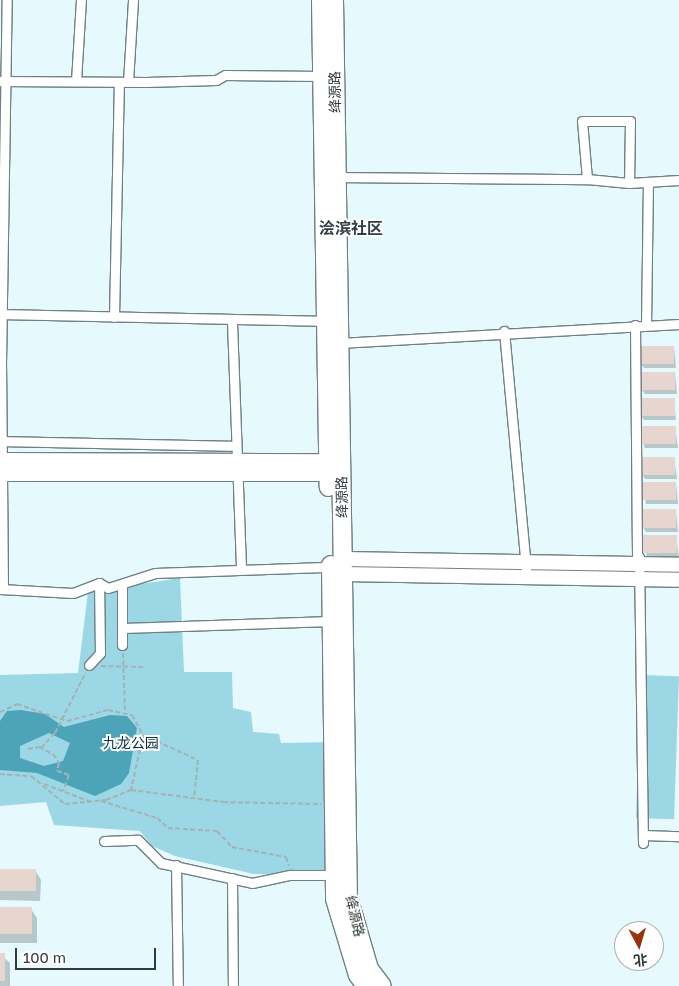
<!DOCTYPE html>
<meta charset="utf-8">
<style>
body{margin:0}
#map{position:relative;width:679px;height:986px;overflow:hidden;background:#e6f9fd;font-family:"Golos Text","Noto Sans SC",sans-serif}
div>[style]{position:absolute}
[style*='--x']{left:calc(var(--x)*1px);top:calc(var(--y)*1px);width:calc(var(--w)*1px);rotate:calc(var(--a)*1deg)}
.green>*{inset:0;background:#9bd7e5;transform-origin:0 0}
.water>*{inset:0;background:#4da3b7}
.shadow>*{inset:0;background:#0003}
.building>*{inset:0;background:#e7d5d0;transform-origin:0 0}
.path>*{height:2px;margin-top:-1px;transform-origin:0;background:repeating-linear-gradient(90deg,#a3b2b5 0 5px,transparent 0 7.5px)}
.roads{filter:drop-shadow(1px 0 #708085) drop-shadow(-1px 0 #708085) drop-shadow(0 1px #708085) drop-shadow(0 -1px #708085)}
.street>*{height:9px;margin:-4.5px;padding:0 4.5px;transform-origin:4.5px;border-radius:4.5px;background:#fff}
.secondary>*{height:14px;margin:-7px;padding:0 7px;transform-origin:7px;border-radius:7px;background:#fff}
.highway>*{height:18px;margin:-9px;padding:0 9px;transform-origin:9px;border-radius:9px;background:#fff}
span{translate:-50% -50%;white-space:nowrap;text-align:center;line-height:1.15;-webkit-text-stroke:4px #fff;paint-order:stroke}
.street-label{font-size:14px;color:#31393a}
.park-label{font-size:14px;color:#07323a}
.quarter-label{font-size:16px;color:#314044;font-weight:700}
.north{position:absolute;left:614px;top:921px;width:50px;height:50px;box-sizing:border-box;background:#fff;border:1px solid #adb0b0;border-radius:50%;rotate:174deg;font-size:14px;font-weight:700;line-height:20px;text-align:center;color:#31393a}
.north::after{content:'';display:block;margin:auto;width:18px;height:22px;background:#98310f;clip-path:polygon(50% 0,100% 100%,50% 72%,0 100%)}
.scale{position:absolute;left:15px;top:948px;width:141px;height:22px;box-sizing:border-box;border:2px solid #31393a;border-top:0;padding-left:6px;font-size:15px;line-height:18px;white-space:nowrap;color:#31393a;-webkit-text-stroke:4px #fff;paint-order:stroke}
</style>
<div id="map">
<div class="green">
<div style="clip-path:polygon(180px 578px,184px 672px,232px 672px,233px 708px,251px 712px,253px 732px,279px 734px,281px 743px,333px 742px,335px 875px,254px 874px,175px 856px,152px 846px,140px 831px,54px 825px,46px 802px,0 806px,0 675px,78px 673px,88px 592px)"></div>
<div style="left:641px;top:675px;width:38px;height:143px;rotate:2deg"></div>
</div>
<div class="water">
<div style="clip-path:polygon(evenodd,21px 710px,45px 714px,64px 727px,110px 715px,127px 716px,137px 728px,129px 773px,121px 784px,95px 796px,37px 773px,0 770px,0 721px,7px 711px,21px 710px,49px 733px,70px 743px,63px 761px,44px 766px,20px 758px,20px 746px,49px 733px)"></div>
</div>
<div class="shadow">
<div style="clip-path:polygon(674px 347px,676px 368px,644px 368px,641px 364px)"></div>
<div style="clip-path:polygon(675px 373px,677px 394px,645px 394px,642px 390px)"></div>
<div style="clip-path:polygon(674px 399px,676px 420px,644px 420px,641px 416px)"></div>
<div style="clip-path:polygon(675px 427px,678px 448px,645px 448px,643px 443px)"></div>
<div style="clip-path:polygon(674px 458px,677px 479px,645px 479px,642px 474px)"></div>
<div style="clip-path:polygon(643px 483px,676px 484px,678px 504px,646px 504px)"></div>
<div style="clip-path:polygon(676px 511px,678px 532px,646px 532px,643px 527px)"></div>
<div style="clip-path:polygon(676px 536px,679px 558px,647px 558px,644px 537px)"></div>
<div style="clip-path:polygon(0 870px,35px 870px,41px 880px,40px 901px,0 900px)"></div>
<div style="clip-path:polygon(0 909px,31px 909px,37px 918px,37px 943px,0 943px)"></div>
<div style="clip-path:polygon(0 954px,10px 963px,10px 986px,0 986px)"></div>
</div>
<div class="building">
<div style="left:640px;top:346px;width:34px;height:18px"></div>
<div style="left:641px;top:372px;width:34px;height:18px"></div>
<div style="left:640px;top:398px;width:35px;height:18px"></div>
<div style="left:642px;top:426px;width:34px;height:18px"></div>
<div style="left:641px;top:457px;width:34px;height:18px"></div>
<div style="left:642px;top:482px;width:34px;height:18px"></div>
<div style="left:642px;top:509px;width:34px;height:19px"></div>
<div style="left:643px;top:535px;width:34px;height:18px"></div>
<div style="left:0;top:869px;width:36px;height:22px"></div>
<div style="left:0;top:907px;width:32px;height:27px"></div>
<div style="left:0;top:953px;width:5px;height:28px"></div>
</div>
<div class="path">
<div style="--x:123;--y:653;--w:60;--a:88.1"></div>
<div style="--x:101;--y:666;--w:43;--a:1.3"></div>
<div style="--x:0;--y:712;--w:19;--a:-25"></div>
<div style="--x:17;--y:704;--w:53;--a:18.8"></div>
<div style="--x:67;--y:721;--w:42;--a:-15"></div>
<div style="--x:108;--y:710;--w:25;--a:12"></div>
<div style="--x:132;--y:715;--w:23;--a:61"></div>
<div style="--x:143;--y:735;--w:56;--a:102.3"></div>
<div style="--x:143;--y:735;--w:60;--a:24.4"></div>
<div style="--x:198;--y:760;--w:38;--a:96"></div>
<div style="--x:41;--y:748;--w:21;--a:-47"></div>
<div style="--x:55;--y:733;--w:68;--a:-63.1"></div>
<div style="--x:28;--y:749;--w:11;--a:-10"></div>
<div style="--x:39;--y:747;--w:16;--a:27"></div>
<div style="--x:53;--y:754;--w:11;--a:56"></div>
<div style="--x:59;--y:763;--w:8;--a:104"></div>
<div style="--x:57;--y:771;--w:13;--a:18"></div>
<div style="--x:69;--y:775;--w:17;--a:111"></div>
<div style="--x:0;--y:774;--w:31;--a:4"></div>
<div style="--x:31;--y:776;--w:44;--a:39.5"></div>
<div style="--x:65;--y:804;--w:41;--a:-5.6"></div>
<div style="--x:106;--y:800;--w:27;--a:-22"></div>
<div style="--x:131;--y:790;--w:93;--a:7.4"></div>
<div style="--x:223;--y:802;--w:98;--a:1.2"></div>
<div style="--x:44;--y:784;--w:50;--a:21"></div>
<div style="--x:101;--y:801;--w:59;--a:16.9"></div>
<div style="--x:157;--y:818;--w:15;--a:42"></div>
<div style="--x:168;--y:828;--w:49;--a:3.5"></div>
<div style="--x:217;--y:831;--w:22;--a:47"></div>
<div style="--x:232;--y:847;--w:55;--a:10.5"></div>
<div style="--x:286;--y:857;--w:9;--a:72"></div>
</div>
<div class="roads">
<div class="street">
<div style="--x:0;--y:81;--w:146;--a:0.4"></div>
<div style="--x:146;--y:82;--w:70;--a:-1.6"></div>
<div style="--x:216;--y:80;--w:10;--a:-29"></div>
<div style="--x:225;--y:75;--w:97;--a:0.6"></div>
<div style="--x:76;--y:81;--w:81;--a:-86.5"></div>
<div style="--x:128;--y:82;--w:82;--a:-86.5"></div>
<div style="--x:337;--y:177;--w:250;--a:0.5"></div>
<div style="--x:587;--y:179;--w:58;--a:-94.9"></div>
<div style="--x:582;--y:121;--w:48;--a:0"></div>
<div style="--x:630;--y:121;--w:62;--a:90.9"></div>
<div style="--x:629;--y:183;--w:50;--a:-3.4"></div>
<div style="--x:587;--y:179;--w:42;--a:5.4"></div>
<div style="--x:2;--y:314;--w:324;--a:1.2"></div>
<div style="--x:114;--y:317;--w:235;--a:-88.8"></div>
<div style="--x:232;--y:322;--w:246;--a:87.9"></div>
<div style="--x:635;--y:325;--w:232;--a:89.5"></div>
<div style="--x:646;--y:325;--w:143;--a:-89.2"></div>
<div style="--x:504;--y:331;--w:247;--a:84.7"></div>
<div style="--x:339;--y:343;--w:341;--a:-3.2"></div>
<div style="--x:0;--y:441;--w:236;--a:1.2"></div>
<div style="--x:639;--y:557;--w:286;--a:89.2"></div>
<div style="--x:122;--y:584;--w:61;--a:90"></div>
<div style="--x:0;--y:589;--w:73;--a:3.1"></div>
<div style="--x:73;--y:593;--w:28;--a:-21"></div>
<div style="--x:99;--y:583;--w:10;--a:29"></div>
<div style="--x:108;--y:588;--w:49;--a:-17.7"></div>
<div style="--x:155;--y:573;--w:176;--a:-2"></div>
<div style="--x:3;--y:589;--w:226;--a:-90.5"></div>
<div style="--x:1;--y:363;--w:363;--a:-89.1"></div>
<div style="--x:123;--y:628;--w:208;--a:-1.9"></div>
<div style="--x:89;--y:665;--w:16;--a:-47"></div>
<div style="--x:100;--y:653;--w:70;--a:-90.8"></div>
<div style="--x:643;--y:835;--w:36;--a:2"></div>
<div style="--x:104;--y:841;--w:34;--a:-2"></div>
<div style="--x:138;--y:840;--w:33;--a:45"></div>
<div style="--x:161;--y:863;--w:93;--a:12.4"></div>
<div style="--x:252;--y:883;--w:40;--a:-12"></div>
<div style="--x:291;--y:875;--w:44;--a:0"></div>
<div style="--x:176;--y:865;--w:121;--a:89.1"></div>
<div style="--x:232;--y:878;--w:108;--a:89.5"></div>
</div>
<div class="secondary">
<div style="--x:0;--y:460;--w:329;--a:0.2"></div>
<div style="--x:0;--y:474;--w:329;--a:0"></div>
<div style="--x:343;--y:559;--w:336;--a:1"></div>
<div style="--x:343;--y:574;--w:336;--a:1"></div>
</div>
<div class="highway">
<div style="--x:321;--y:0;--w:487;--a:89.1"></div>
<div style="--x:334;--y:0;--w:897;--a:89.11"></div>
<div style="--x:348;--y:897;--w:75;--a:73.7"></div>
<div style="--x:369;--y:969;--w:21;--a:53"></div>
<div style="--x:331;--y:565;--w:334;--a:89.3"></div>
<div style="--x:335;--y:899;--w:79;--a:73.2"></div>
<div style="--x:358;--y:975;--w:14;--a:54"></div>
</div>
</div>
<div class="street-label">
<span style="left:335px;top:92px;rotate:-91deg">绛源路</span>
<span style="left:342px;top:497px;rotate:-91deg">绛源路</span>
<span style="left:355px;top:916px;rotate:76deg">绛源路</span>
</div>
<div class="park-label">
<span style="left:131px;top:743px">九龙公园</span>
</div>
<div class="quarter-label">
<span style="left:351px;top:228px">浍滨社区</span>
</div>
<div class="north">北</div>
<div class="scale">100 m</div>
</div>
